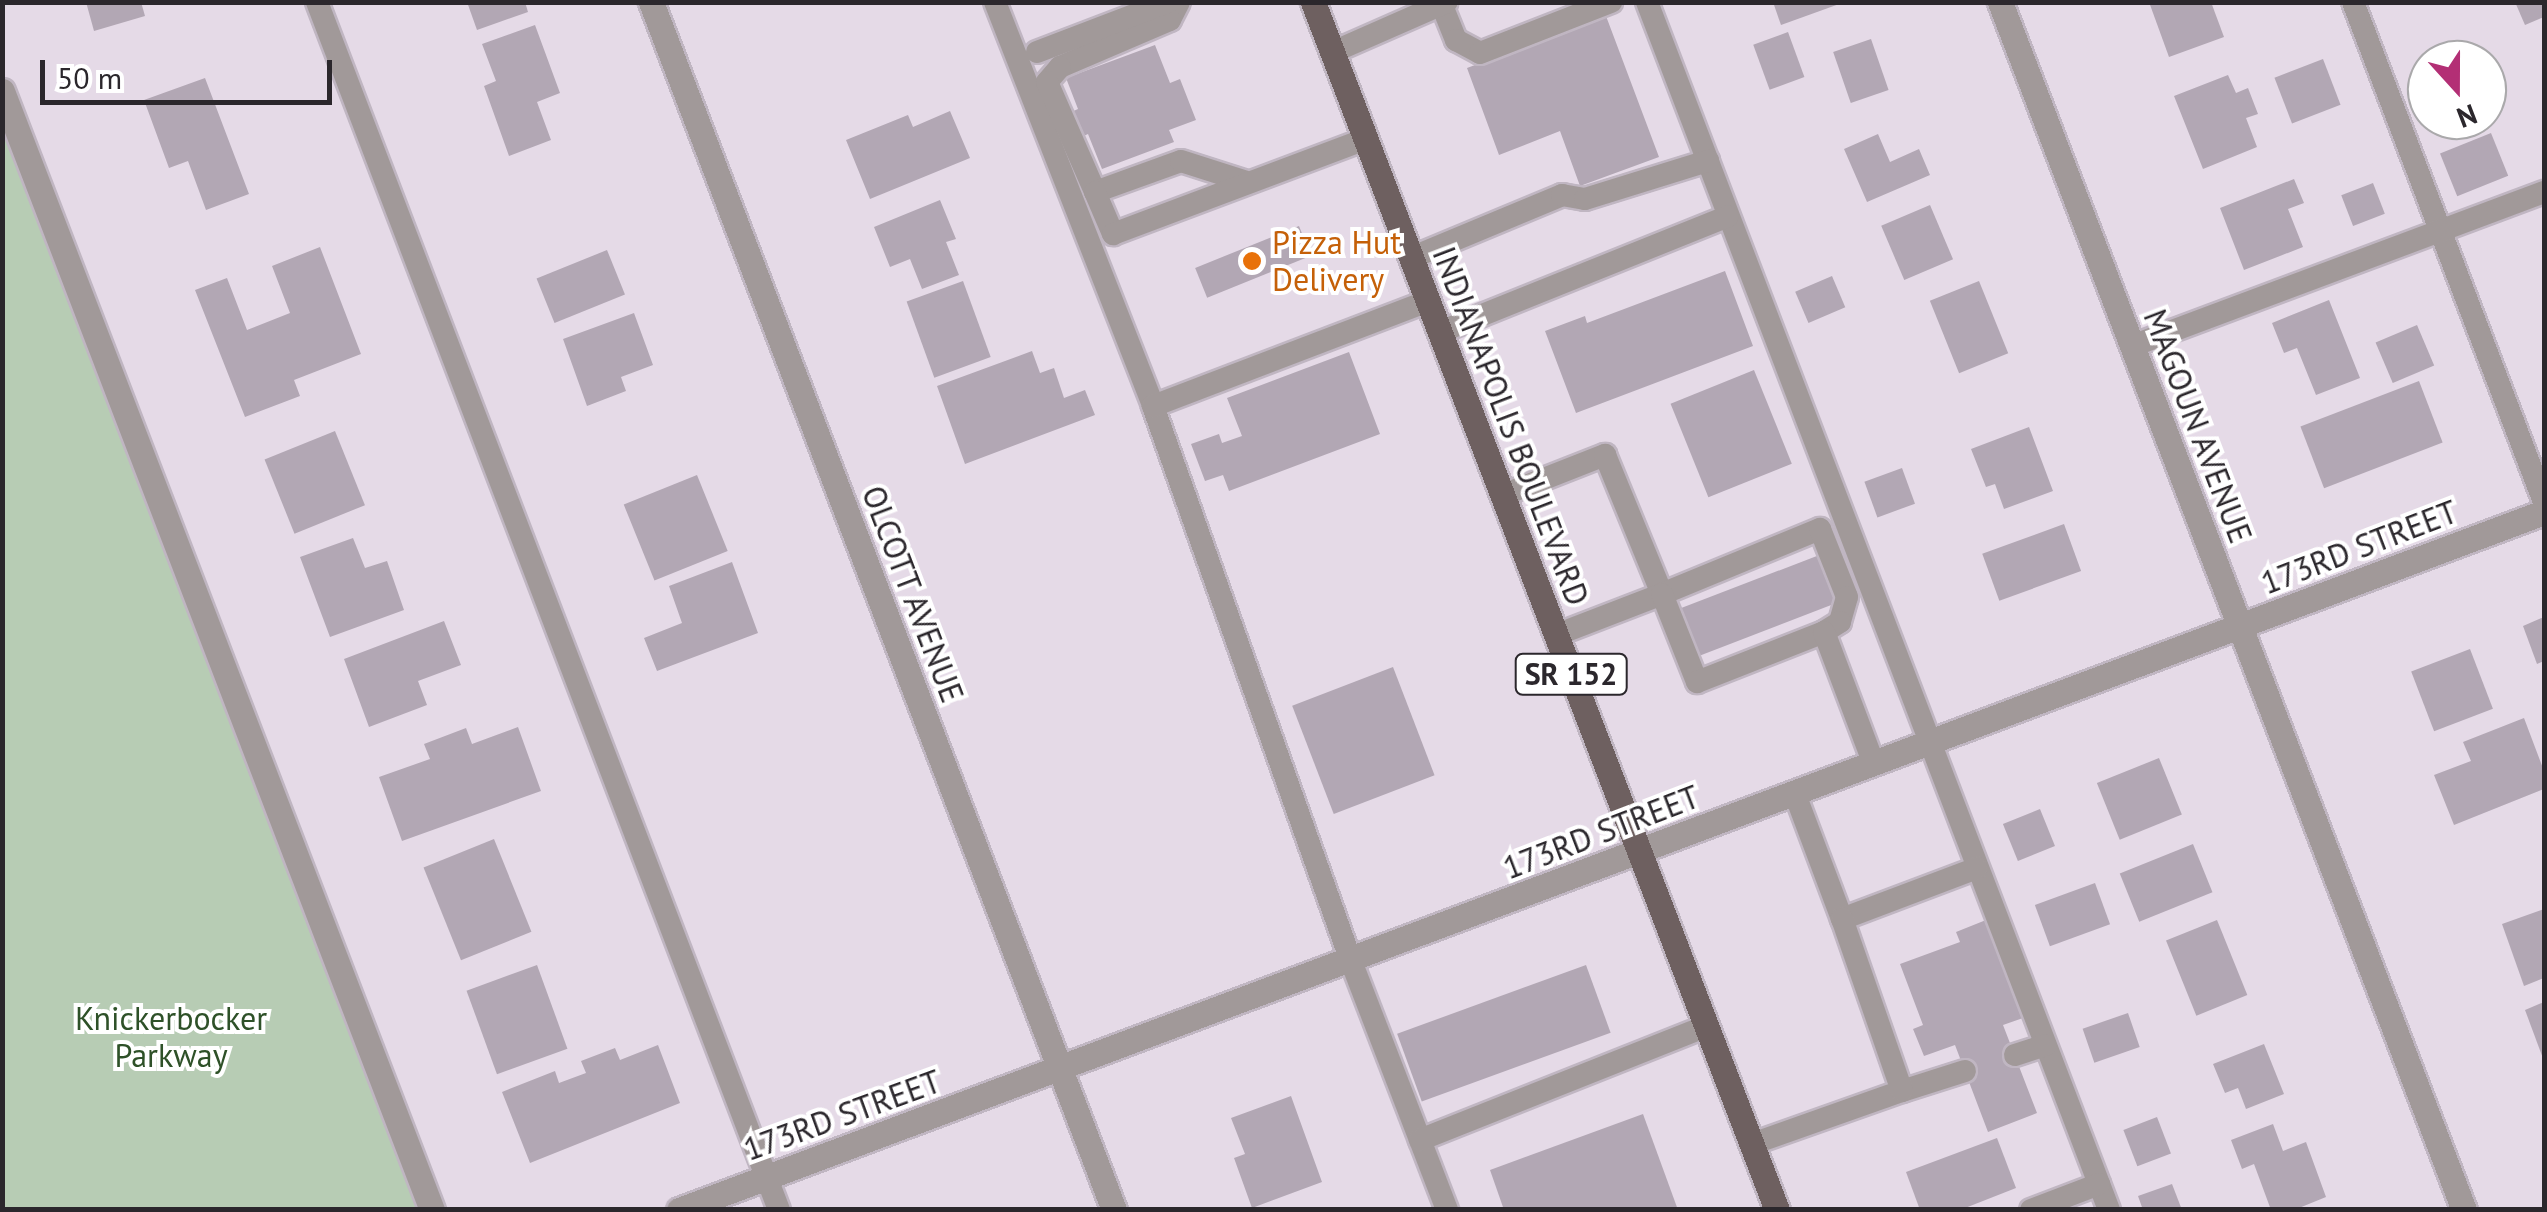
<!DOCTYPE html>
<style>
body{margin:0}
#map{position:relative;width:2547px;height:1212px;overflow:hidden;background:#e5dae7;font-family:"PT Sans",sans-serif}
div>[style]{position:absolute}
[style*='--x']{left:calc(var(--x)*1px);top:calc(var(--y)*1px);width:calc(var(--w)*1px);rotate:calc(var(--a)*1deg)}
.green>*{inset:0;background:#b7ccb4}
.building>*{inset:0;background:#b2a7b4;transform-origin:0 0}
.roads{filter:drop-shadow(2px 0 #c0b6c2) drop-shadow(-2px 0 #c0b6c2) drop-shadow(0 2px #c0b6c2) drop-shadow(0 -2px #c0b6c2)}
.service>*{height:22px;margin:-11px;padding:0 11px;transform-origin:11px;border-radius:11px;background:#a19999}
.minor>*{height:25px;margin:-12.5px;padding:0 12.5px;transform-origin:12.5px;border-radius:12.5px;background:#a19999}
.tertiary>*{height:25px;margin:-12.5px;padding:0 12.5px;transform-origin:12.5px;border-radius:12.5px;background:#a19999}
.primary>*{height:25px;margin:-12.5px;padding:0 12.5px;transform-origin:12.5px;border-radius:12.5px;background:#6e6060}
.dots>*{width:28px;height:28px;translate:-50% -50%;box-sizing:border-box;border:5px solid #fff;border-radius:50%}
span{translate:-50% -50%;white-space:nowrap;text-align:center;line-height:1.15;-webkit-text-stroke:8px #fff;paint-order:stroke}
.shield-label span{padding:2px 8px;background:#fff;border:2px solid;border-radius:8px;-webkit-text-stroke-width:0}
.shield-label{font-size:30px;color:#2b272c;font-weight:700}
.food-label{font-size:32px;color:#c56008}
.left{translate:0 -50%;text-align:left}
.street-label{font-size:32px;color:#2b272c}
.park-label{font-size:32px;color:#2e5128}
.frame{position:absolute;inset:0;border:5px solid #2b272c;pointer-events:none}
.north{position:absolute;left:2407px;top:40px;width:100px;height:100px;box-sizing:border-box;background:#fff;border:2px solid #aaa9ab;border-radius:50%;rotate:159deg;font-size:28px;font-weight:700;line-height:40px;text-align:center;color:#2b272c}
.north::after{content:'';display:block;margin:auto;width:35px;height:45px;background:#b32f75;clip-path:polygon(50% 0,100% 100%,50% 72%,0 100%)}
.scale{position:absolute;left:40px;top:60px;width:292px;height:45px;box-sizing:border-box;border:5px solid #2b272c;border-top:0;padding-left:12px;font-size:30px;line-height:35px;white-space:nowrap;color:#2b272c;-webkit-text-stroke:8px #fff;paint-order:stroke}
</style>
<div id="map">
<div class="green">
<div style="clip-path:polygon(3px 127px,417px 1209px,3px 1209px)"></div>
</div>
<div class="building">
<div style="clip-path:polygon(86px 2px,141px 2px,145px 16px,94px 31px)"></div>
<div style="clip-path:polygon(467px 2px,525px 2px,528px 12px,477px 30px)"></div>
<div style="clip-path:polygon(1773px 2px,1842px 2px,1842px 3px,1781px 25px)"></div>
<div style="clip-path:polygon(2149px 2px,2211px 2px,2224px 37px,2169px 57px)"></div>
<div style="clip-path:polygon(2515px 2px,2544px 2px,2544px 17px,2525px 25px)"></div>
<div style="clip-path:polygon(1606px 16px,1659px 157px,1580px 186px,1560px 131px,1499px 155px,1467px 68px)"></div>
<div style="clip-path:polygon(535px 25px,560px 93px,537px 102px,551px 140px,509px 156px,484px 86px,496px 81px,482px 44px)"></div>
<div style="left:1788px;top:32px;width:48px;height:37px;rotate:70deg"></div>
<div style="left:1871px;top:39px;width:54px;height:40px;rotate:71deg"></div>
<div style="clip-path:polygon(1155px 45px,1170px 83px,1180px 79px,1196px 120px,1169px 130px,1174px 142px,1102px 169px,1088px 134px,1079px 138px,1069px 113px,1078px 109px,1066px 78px)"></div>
<div style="left:2323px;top:59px;width:49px;height:52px;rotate:69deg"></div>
<div style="clip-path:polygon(2228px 75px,2236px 93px,2248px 88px,2258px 114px,2246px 118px,2257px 147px,2203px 169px,2174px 96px)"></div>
<div style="clip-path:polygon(205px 78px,249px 194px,206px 210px,188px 161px,169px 168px,144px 100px)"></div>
<div style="clip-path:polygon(950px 111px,970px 158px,870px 199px,846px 140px,908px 115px,913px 127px)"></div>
<div style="left:2491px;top:133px;width:46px;height:55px;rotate:68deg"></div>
<div style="clip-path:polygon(1878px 134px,1890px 162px,1919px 149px,1930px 175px,1867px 202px,1844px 149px)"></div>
<div style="clip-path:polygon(2294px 179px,2304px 203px,2288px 209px,2303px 247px,2244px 270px,2220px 208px)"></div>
<div style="left:2373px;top:183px;width:33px;height:34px;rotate:69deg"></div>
<div style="clip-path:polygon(940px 200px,956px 239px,946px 242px,959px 275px,922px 289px,910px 259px,890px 267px,874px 227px)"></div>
<div style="left:1930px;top:205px;width:59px;height:53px;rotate:67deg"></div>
<div style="left:1299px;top:226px;width:32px;height:112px;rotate:68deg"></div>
<div style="clip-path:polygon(320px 247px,361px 354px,294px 380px,300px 396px,245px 417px,195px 290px,227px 278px,247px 330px,290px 313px,272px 266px)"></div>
<div style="left:607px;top:250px;width:48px;height:76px;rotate:68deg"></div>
<div style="clip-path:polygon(1725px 271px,1753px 346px,1576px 413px,1545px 331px,1585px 316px,1587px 323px)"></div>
<div style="left:1832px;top:276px;width:34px;height:40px;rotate:67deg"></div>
<div style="left:963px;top:281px;width:81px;height:60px;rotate:70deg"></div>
<div style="left:1979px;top:281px;width:78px;height:53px;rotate:68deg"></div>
<div style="clip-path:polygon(2329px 300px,2360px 378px,2316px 395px,2297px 348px,2284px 353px,2272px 323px)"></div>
<div style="clip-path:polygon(634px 313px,653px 365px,621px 377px,626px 391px,587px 406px,563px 339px)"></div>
<div style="left:2417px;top:325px;width:44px;height:45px;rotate:67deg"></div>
<div style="clip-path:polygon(1032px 351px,1040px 373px,1054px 368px,1064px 398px,1085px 390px,1095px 415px,965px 464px,937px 386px)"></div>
<div style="clip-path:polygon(1349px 352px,1380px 434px,1229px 491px,1223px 475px,1205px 481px,1191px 444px,1219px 434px,1222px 443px,1242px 436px,1227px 398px)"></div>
<div style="left:1754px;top:370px;width:101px;height:90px;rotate:68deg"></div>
<div style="left:2419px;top:381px;width:66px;height:127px;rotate:69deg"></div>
<div style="clip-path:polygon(2029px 427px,2053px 491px,2004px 509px,1995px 484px,1986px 487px,1971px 449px)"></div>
<div style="left:335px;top:431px;width:80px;height:76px;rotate:68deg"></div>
<div style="left:1902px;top:468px;width:38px;height:40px;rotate:70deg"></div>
<div style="left:697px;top:475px;width:82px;height:79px;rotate:68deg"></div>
<div style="left:2064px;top:524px;width:50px;height:87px;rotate:70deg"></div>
<div style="clip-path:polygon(353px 538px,365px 568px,387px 561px,404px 610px,330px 637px,300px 557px)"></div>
<div style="left:1822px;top:554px;width:51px;height:157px;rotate:69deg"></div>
<div style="clip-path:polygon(732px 562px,758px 633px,657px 671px,644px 638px,682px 623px,669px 586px)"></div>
<div style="clip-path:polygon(2544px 617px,2544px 661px,2537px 664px,2523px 626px)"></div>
<div style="clip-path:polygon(444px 621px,461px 665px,418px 681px,427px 705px,369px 727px,344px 659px)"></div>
<div style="left:2470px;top:649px;width:64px;height:63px;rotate:69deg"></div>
<div style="left:1393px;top:667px;width:116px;height:108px;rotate:69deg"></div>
<div style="clip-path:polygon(2524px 718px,2544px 771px,2544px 789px,2454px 825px,2434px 775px,2471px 761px,2463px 742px)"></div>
<div style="clip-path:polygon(518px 727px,541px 791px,402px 841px,379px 777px,430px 759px,424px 744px,466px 728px,472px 744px)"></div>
<div style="left:2159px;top:758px;width:61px;height:67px;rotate:68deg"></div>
<div style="left:2040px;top:809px;width:40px;height:40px;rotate:68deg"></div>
<div style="left:494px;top:839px;width:100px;height:76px;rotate:68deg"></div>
<div style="left:2193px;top:844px;width:52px;height:79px;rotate:68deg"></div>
<div style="left:2095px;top:883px;width:44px;height:64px;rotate:70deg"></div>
<div style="clip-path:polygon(2544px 909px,2544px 978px,2524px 986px,2502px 924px)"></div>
<div style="clip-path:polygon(1986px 920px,2023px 1018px,2003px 1025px,2037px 1113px,1988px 1132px,1955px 1045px,1924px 1056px,1913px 1029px,1923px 1025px,1900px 964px,1960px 942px,1956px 932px)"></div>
<div style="left:2217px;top:920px;width:81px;height:55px;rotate:68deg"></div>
<div style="left:537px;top:965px;width:89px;height:75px;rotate:70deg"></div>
<div style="left:1586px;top:965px;width:72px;height:201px;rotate:70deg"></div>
<div style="clip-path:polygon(2544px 1002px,2544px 1061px,2525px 1010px)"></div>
<div style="left:2128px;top:1013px;width:36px;height:48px;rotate:71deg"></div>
<div style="clip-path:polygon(2264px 1044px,2284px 1094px,2246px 1109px,2238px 1088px,2225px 1093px,2213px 1064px)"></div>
<div style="clip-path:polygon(658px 1045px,680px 1103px,530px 1163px,502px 1092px,555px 1071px,559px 1083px,586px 1073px,581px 1061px,615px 1048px,620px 1060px)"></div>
<div style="clip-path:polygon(1291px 1096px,1322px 1182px,1252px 1208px,1234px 1158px,1245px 1154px,1231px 1118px)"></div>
<div style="clip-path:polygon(1643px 1114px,1678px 1210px,1504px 1210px,1490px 1170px)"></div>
<div style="left:2157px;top:1117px;width:39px;height:36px;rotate:69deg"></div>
<div style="clip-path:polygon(2273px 1124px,2283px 1151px,2306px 1142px,2326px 1197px,2294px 1210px,2271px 1210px,2254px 1164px,2242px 1169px,2231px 1140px)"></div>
<div style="clip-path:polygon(1997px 1138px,2016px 1188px,1960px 1210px,1920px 1210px,1906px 1172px)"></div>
<div style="clip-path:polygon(2172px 1184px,2182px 1210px,2143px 1210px,2138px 1196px)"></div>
</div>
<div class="roads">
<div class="service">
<div style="--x:317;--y:2;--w:1293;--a:69.07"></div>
<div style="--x:995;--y:2;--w:434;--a:68.6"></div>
<div style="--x:1153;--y:406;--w:589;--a:70.37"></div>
<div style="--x:1351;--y:961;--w:267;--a:68.9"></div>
<div style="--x:1179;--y:2;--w:20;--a:117"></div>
<div style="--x:1170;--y:20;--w:120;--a:156.9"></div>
<div style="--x:1060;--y:67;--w:20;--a:131"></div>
<div style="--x:1047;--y:82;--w:120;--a:66.4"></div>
<div style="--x:1095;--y:192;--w:91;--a:-19.8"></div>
<div style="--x:1181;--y:161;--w:69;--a:17.7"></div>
<div style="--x:1647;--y:2;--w:1293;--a:69.07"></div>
<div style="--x:2353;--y:2;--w:535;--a:69.09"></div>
<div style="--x:1443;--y:8;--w:35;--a:68"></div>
<div style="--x:1456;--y:40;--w:27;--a:28"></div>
<div style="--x:1480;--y:53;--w:141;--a:-21.3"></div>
<div style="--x:1037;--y:52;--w:140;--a:-20.9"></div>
<div style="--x:1333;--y:52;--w:124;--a:-23.7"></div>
<div style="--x:1095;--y:192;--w:46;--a:66.8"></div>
<div style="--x:1113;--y:234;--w:270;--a:-20.6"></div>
<div style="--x:1411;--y:258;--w:164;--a:-22.6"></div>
<div style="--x:1562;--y:195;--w:23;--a:10"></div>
<div style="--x:1585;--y:199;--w:129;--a:-17.2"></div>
<div style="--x:1440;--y:332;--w:310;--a:-21.9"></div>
<div style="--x:2132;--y:346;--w:440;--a:-20.5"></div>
<div style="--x:1153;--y:406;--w:294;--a:-20.9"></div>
<div style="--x:1503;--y:495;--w:110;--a:-21.4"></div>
<div style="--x:1605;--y:455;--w:150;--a:67.7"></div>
<div style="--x:1662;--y:594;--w:171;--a:-22.4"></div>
<div style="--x:1820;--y:529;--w:73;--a:68.3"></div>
<div style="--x:1847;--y:597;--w:26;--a:106"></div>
<div style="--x:1840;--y:622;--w:19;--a:148"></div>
<div style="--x:1556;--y:635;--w:114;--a:-21.1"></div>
<div style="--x:1662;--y:594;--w:95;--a:68.3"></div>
<div style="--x:1697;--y:682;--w:136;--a:-21.5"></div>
<div style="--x:1824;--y:632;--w:141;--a:69.3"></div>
<div style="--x:1795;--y:794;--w:134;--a:69.4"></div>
<div style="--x:1842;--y:919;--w:144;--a:-20.7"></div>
<div style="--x:2015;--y:1055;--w:32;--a:-18"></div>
<div style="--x:1902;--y:1091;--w:66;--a:-17.6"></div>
<div style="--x:1420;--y:1140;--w:309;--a:-21.7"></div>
<div style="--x:1752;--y:1144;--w:159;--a:-19.5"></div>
<div style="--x:1902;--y:1091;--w:182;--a:-109.2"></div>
<div style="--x:2031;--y:1210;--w:73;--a:-20.9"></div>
</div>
<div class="minor">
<div style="--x:651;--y:2;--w:1294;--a:69.03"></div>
<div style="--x:2000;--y:2;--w:1294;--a:68.99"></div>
<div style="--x:2;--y:91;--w:1199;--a:68.98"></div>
</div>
<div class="tertiary">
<div style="--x:679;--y:1210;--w:1991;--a:-20.52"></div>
</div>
<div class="primary">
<div style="--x:1313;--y:2;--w:1294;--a:68.99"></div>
</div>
</div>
<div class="dots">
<div style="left:1252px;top:261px;background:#e8710a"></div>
</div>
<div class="shield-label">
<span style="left:1571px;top:674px">SR 152</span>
</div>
<div class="food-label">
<span class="left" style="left:1272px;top:261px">Pizza Hut<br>Delivery</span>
</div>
<div class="street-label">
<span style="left:1511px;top:426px;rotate:69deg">INDIANAPOLIS BOULEVARD</span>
<span style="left:2198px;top:426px;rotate:69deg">MAGOUN AVENUE</span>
<span style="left:2359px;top:547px;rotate:-21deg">173RD STREET</span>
<span style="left:913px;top:594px;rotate:69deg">OLCOTT AVENUE</span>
<span style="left:1601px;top:832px;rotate:-21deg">173RD STREET</span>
<span style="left:842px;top:1115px;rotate:-20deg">173RD STREET</span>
</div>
<div class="park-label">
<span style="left:171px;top:1037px">Knickerbocker<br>Parkway</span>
</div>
<div class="frame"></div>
<div class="north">N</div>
<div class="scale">50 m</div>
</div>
